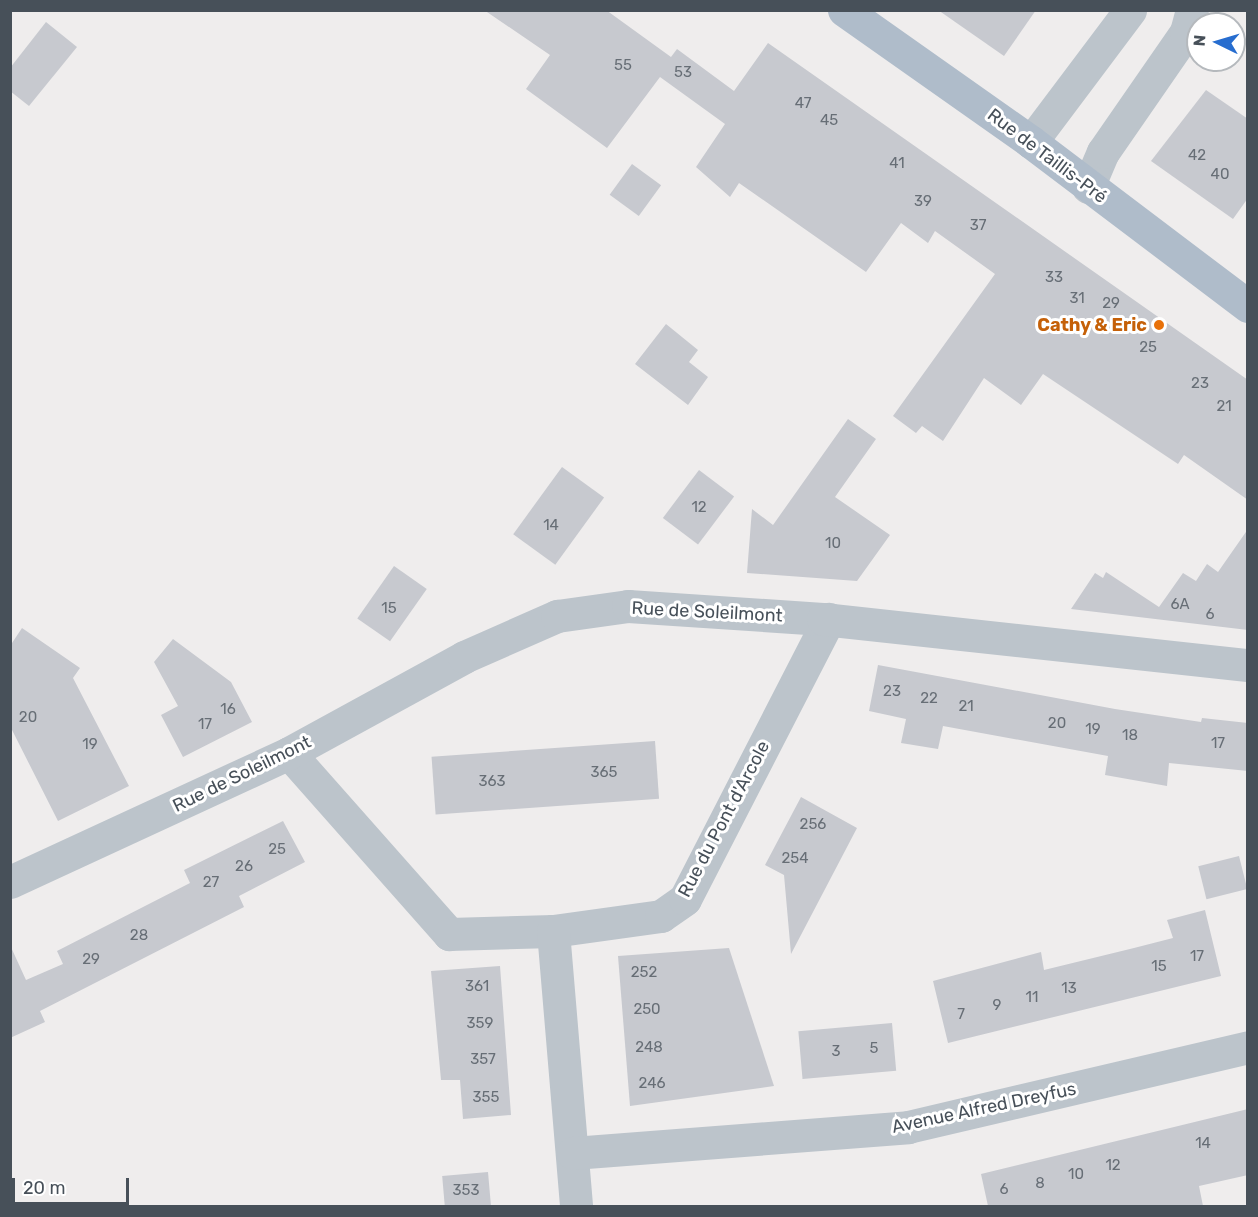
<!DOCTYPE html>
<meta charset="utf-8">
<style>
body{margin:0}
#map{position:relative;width:1258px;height:1217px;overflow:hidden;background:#efeded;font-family:Rubik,sans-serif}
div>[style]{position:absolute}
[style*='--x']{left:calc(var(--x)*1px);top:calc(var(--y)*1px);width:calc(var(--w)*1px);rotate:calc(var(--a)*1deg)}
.building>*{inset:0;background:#c7c9cf;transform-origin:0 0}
.minor>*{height:33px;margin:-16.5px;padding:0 16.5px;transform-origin:16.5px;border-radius:16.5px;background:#bcc4cb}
.major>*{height:33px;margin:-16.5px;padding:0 16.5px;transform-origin:16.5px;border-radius:16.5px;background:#afbcca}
.dots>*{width:16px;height:16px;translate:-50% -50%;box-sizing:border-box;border:3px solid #fff;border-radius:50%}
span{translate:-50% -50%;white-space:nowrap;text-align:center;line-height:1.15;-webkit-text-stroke:6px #fff;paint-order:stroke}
.number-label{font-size:15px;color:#676e76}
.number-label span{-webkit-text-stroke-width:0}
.street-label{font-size:18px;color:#475059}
.food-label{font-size:18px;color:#c56008;font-weight:700}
.right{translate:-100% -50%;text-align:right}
.frame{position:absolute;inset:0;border:12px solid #475059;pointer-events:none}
.north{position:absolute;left:1186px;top:12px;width:60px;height:60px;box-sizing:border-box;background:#fff;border:2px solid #b5b9bd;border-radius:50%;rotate:275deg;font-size:16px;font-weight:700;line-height:24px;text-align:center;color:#475059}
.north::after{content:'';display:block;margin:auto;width:21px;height:27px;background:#276dcf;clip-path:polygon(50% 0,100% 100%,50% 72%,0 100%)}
.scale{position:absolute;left:12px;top:1178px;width:117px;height:27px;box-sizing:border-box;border:3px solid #475059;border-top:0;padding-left:8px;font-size:18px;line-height:21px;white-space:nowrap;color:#475059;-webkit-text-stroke:4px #fff;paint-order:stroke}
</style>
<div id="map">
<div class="building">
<div style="clip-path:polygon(484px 10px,606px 10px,671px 57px,677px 49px,734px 91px,768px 43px,1248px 380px,1248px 500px,1184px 455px,1178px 464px,1043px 374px,1021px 405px,984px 378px,943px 441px,922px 426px,916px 433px,893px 416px,995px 274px,935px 231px,928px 243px,901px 223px,866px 272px,739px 183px,730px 197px,696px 167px,725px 124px,660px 77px,607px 148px,526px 89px,550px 55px)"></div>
<div style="clip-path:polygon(938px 10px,1036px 10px,1004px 56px)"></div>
<div style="clip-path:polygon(46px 22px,77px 47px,29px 106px,10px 91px,10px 68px)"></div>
<div style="clip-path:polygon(1206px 90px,1248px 119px,1248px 198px,1233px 219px,1151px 161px)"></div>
<div style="left:632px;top:164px;width:36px;height:38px;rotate:36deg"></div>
<div style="clip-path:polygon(666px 324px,698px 350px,689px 362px,708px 377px,688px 405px,635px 364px)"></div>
<div style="clip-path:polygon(848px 419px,876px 439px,835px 497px,890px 535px,857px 581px,747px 573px,752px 509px,773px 525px)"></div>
<div style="left:562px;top:467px;width:52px;height:83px;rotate:36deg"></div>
<div style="left:699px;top:470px;width:44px;height:60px;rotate:37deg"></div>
<div style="clip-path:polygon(1248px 529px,1248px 630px,1071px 609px,1095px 573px,1103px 578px,1106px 572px,1159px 607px,1183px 573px,1196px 581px,1207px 564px,1218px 572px)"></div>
<div style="left:394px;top:566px;width:40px;height:64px;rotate:35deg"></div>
<div style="clip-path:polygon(22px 628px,80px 668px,73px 678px,129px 786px,58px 821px,10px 726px,10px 646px)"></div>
<div style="clip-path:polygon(173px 639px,231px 682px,252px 722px,183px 757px,161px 715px,178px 706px,154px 662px)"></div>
<div style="clip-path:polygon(878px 665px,1115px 709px,1201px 722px,1202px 718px,1248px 723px,1248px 771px,1169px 763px,1167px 786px,1105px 775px,1108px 756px,943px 726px,938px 749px,901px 743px,906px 719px,869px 711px)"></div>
<div style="left:655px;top:741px;width:58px;height:224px;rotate:86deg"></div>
<div style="clip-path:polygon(801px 797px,857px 828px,791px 954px,784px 875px,765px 865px)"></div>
<div style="clip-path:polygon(283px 821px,305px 862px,239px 896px,244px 907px,40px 1011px,45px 1022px,10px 1038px,10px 945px,26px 980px,63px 964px,57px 951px,190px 883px,184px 870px)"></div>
<div style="left:1239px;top:856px;width:34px;height:42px;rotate:76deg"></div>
<div style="clip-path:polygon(1205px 910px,1221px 976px,948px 1043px,933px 981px,1041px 952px,1044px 970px,1134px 948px,1173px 938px,1167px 920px)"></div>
<div style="clip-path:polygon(729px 948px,774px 1086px,630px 1106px,618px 956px)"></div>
<div style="clip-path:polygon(500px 966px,511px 1115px,463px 1119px,460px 1080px,441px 1080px,431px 971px)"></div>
<div style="left:892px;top:1023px;width:48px;height:94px;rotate:85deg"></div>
<div style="clip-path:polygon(1248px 1109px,1248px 1175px,1199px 1186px,1203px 1206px,988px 1206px,981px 1174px)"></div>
<div style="left:488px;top:1172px;width:34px;height:46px;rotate:85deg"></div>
</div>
<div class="minor">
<div style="--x:1031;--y:142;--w:165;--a:-53.1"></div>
<div style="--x:1088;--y:187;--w:38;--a:-67"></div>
<div style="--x:1103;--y:152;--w:146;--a:-55.3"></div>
<div style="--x:1186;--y:32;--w:23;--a:-75"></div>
<div style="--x:289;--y:753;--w:242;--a:48.5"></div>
<div style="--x:449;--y:934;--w:104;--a:-1.7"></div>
<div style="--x:553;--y:931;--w:109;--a:-7.9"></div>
<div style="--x:661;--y:916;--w:29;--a:-35"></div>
<div style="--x:685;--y:899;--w:315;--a:-62.8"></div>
<div style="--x:10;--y:882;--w:307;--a:-24.8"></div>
<div style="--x:289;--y:753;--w:200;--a:-28.7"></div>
<div style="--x:464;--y:657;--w:102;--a:-23.8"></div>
<div style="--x:557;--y:616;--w:72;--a:-8"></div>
<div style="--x:628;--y:606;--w:195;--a:3.8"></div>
<div style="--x:823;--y:619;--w:427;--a:6.2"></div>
<div style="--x:553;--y:931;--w:276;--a:85.2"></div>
<div style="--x:573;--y:1153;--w:336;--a:-4.4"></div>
<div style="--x:908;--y:1127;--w:349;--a:-13.2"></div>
</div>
<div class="major">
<div style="--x:844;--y:10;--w:229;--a:35.2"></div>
<div style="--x:1031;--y:142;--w:272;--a:37.1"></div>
</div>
<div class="dots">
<div style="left:1159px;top:325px;background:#e8710a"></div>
</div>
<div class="number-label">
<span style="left:623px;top:66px">55</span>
<span style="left:683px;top:73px">53</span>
<span style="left:803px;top:104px">47</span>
<span style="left:829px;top:121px">45</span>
<span style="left:1197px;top:156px">42</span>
<span style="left:897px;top:164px">41</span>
<span style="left:1220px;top:175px">40</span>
<span style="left:923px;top:202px">39</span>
<span style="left:978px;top:226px">37</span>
<span style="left:1054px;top:278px">33</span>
<span style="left:1077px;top:299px">31</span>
<span style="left:1111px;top:304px">29</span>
<span style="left:1148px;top:348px">25</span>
<span style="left:1200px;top:384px">23</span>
<span style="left:1224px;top:407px">21</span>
<span style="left:699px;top:508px">12</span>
<span style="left:551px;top:526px">14</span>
<span style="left:833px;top:544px">10</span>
<span style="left:1180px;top:605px">6A</span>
<span style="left:389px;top:609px">15</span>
<span style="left:1210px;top:615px">6</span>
<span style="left:892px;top:692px">23</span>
<span style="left:929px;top:699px">22</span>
<span style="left:966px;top:707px">21</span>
<span style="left:228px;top:710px">16</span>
<span style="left:28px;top:718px">20</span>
<span style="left:1057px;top:724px">20</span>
<span style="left:205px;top:725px">17</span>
<span style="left:1093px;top:730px">19</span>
<span style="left:1130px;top:736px">18</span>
<span style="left:1218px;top:744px">17</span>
<span style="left:90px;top:745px">19</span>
<span style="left:604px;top:773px">365</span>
<span style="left:492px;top:782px">363</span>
<span style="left:813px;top:825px">256</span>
<span style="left:277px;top:850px">25</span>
<span style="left:795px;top:859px">254</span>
<span style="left:244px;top:867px">26</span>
<span style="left:211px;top:883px">27</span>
<span style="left:139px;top:936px">28</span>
<span style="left:1197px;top:957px">17</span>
<span style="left:91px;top:960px">29</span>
<span style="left:1159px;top:967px">15</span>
<span style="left:644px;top:973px">252</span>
<span style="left:477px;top:987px">361</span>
<span style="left:1069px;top:989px">13</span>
<span style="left:1032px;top:998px">11</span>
<span style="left:997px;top:1006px">9</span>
<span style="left:647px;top:1010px">250</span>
<span style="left:961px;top:1015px">7</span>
<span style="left:480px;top:1024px">359</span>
<span style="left:649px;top:1048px">248</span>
<span style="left:874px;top:1049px">5</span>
<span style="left:836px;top:1052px">3</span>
<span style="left:483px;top:1060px">357</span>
<span style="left:652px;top:1084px">246</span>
<span style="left:486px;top:1098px">355</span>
<span style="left:1203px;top:1144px">14</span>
<span style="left:1113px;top:1166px">12</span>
<span style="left:1076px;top:1175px">10</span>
<span style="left:1040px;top:1184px">8</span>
<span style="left:1004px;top:1190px">6</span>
<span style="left:466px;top:1191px">353</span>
</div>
<div class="street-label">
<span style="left:1047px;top:156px;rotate:37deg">Rue de Taillis-Pré</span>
<span style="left:707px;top:612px;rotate:3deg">Rue de Soleilmont</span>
<span style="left:242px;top:774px;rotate:-26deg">Rue de Soleilmont</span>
<span style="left:724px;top:819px;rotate:-62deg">Rue du Pont d'Arcole</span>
<span style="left:984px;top:1108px;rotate:-12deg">Avenue Alfred Dreyfus</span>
</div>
<div class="food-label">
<span class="right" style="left:1147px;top:325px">Cathy &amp; Eric</span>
</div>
<div class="frame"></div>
<div class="north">N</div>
<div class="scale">20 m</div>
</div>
